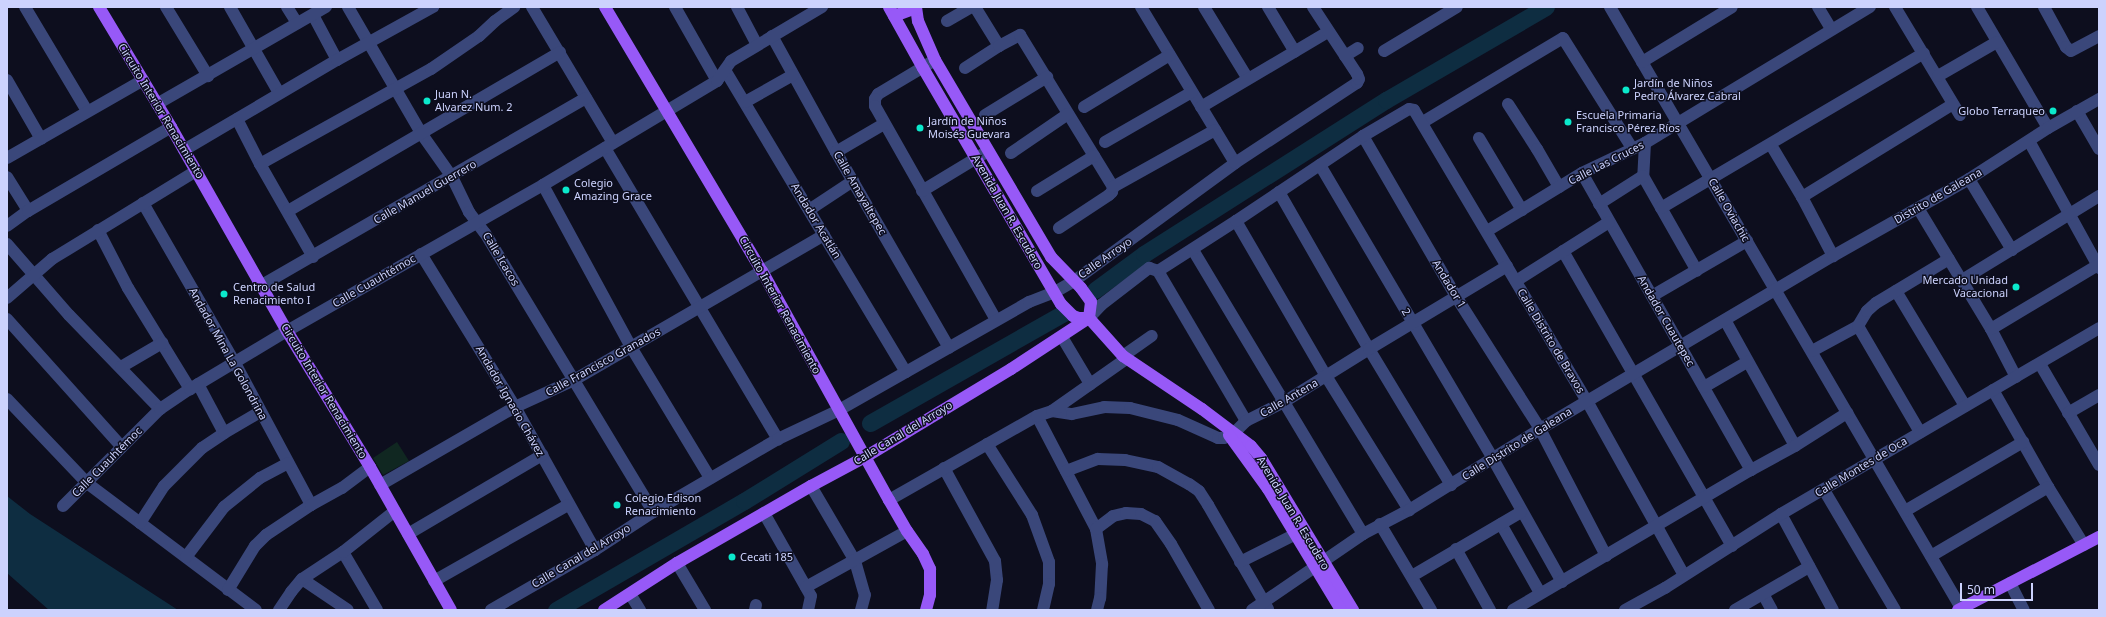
<!DOCTYPE html>
<meta charset="utf-8">
<style>
body{margin:0}
#map{position:relative;width:2106px;height:617px;overflow:hidden;background:#0d0e1e;font-family:"Noto Sans",sans-serif}
div>[style]{position:absolute}
[style*='--x']{left:calc(var(--x)*1px);top:calc(var(--y)*1px);width:calc(var(--w)*1px);rotate:calc(var(--a)*1deg)}
.green>*{inset:0;background:#102721}
.water>*{inset:0;background:#0e2d41}
.river>*{height:17px;margin:-8.5px;padding:0 8.5px;transform-origin:8.5px;border-radius:8.5px;background:#0e2d41}
.minor>*{height:12px;margin:-6px;padding:0 6px;transform-origin:6px;border-radius:6px;background:#3a477a}
.major>*{height:12px;margin:-6px;padding:0 6px;transform-origin:6px;border-radius:6px;background:#9759f7}
.dots>*{width:11px;height:11px;translate:-50% -50%;box-sizing:border-box;border:2px solid #0d0e1e;border-radius:50%}
span{translate:-50% -50%;white-space:nowrap;text-align:center;line-height:1.15;-webkit-text-stroke:3px #0d0e1e;paint-order:stroke}
.poi-label{font-size:11px;color:#ccd2fd}
.left{translate:0 -50%;text-align:left}
.right{translate:-100% -50%;text-align:right}
.street-label{font-size:11px;color:#ccd2fd}
.frame{position:absolute;inset:0;border:8px solid #ccd2fd;pointer-events:none}
.scale{position:absolute;left:1960px;top:583px;width:73px;height:18px;box-sizing:border-box;border:2px solid #ccd2fd;border-top:0;padding-left:5px;font-size:12px;line-height:14px;white-space:nowrap;color:#ccd2fd;-webkit-text-stroke:3px #0d0e1e;paint-order:stroke}
</style>
<div id="map">
<div class="green">
<div style="clip-path:polygon(397px 442px,409px 461px,383px 475px,373px 458px)"></div>
</div>
<div class="water">
<div style="clip-path:polygon(7px 496px,30px 514px,178px 610px,49px 610px,7px 573px)"></div>
</div>
<div class="river">
<div style="--x:1095;--y:290;--w:61;--a:-36.3"></div>
<div style="--x:1144;--y:254;--w:287;--a:-32.5"></div>
<div style="--x:1386;--y:100;--w:185;--a:-30.2"></div>
<div style="--x:870;--y:423;--w:223;--a:-29.6"></div>
<div style="--x:556;--y:610;--w:217;--a:-30.1"></div>
<div style="--x:744;--y:501;--w:114;--a:-31.7"></div>
</div>
<div class="minor">
<div style="--x:25;--y:7;--w:121;--a:59.2"></div>
<div style="--x:166;--y:7;--w:81;--a:58.7"></div>
<div style="--x:230;--y:7;--w:99;--a:60.3"></div>
<div style="--x:287;--y:7;--w:19;--a:58"></div>
<div style="--x:348;--y:7;--w:146;--a:59.9"></div>
<div style="--x:421;--y:133;--w:54;--a:54.8"></div>
<div style="--x:452;--y:177;--w:39;--a:64"></div>
<div style="--x:469;--y:212;--w:26;--a:53"></div>
<div style="--x:485;--y:233;--w:326;--a:58.9"></div>
<div style="--x:532;--y:7;--w:158;--a:59.2"></div>
<div style="--x:675;--y:7;--w:85;--a:60.4"></div>
<div style="--x:737;--y:7;--w:43;--a:62.2"></div>
<div style="--x:975;--y:7;--w:46;--a:58.4"></div>
<div style="--x:1141;--y:7;--w:182;--a:58.9"></div>
<div style="--x:1204;--y:7;--w:84;--a:58.6"></div>
<div style="--x:1268;--y:7;--w:52;--a:59"></div>
<div style="--x:1610;--y:7;--w:696;--a:59.71"></div>
<div style="--x:1818;--y:7;--w:26;--a:59"></div>
<div style="--x:1895;--y:7;--w:126;--a:59"></div>
<div style="--x:1977;--y:7;--w:140;--a:59.6"></div>
<div style="--x:2044;--y:7;--w:46;--a:61.2"></div>
<div style="--x:2066;--y:47;--w:6;--a:39"></div>
<div style="--x:2071;--y:51;--w:32;--a:-28"></div>
<div style="--x:313;--y:15;--w:51;--a:61.9"></div>
<div style="--x:947;--y:21;--w:28;--a:-30"></div>
<div style="--x:772;--y:36;--w:132;--a:61.1"></div>
<div style="--x:836;--y:152;--w:226;--a:60"></div>
<div style="--x:1384;--y:51;--w:85;--a:-31.1"></div>
<div style="--x:1345;--y:56;--w:15;--a:-32"></div>
<div style="--x:935;--y:60;--w:66;--a:149.2"></div>
<div style="--x:878;--y:94;--w:6;--a:121"></div>
<div style="--x:875;--y:99;--w:7;--a:90"></div>
<div style="--x:875;--y:106;--w:246;--a:60.5"></div>
<div style="--x:1642;--y:62;--w:105;--a:-31.4"></div>
<div style="--x:965;--y:68;--w:40;--a:-32.9"></div>
<div style="--x:999;--y:46;--w:24;--a:-28"></div>
<div style="--x:1020;--y:35;--w:178;--a:58.5"></div>
<div style="--x:1113;--y:187;--w:5;--a:101"></div>
<div style="--x:1112;--y:192;--w:4;--a:135"></div>
<div style="--x:1109;--y:195;--w:60;--a:146.6"></div>
<div style="--x:725;--y:70;--w:352;--a:59.1"></div>
<div style="--x:1938;--y:76;--w:68;--a:-30"></div>
<div style="--x:7;--y:80;--w:68;--a:60"></div>
<div style="--x:745;--y:102;--w:55;--a:-29.4"></div>
<div style="--x:157;--y:104;--w:195;--a:-29.9"></div>
<div style="--x:1508;--y:104;--w:54;--a:57.2"></div>
<div style="--x:1537;--y:149;--w:44;--a:59.9"></div>
<div style="--x:1084;--y:107;--w:100;--a:-31.2"></div>
<div style="--x:1201;--y:107;--w:147;--a:-30.6"></div>
<div style="--x:2077;--y:111;--w:44;--a:59.9"></div>
<div style="--x:985;--y:115;--w:73;--a:-31.5"></div>
<div style="--x:237;--y:119;--w:51;--a:62.9"></div>
<div style="--x:260;--y:164;--w:107;--a:60.3"></div>
<div style="--x:1423;--y:122;--w:163;--a:-31"></div>
<div style="--x:1563;--y:38;--w:130;--a:57.9"></div>
<div style="--x:1363;--y:136;--w:187;--a:59.9"></div>
<div style="--x:1457;--y:298;--w:155;--a:57.6"></div>
<div style="--x:1540;--y:429;--w:143;--a:62.5"></div>
<div style="--x:1479;--y:138;--w:84;--a:59.2"></div>
<div style="--x:2029;--y:141;--w:145;--a:61.1"></div>
<div style="--x:1105;--y:142;--w:100;--a:-29.9"></div>
<div style="--x:1645;--y:143;--w:33;--a:93"></div>
<div style="--x:1643;--y:176;--w:109;--a:60.4"></div>
<div style="--x:1771;--y:145;--w:61;--a:59.2"></div>
<div style="--x:1802;--y:197;--w:67;--a:62.3"></div>
<div style="--x:605;--y:148;--w:339;--a:59.3"></div>
<div style="--x:184;--y:150;--w:178;--a:-30.5"></div>
<div style="--x:337;--y:60;--w:110;--a:-28.9"></div>
<div style="--x:836;--y:152;--w:56;--a:-30.3"></div>
<div style="--x:1011;--y:153;--w:69;--a:-34.4"></div>
<div style="--x:7;--y:158;--w:157;--a:-29.8"></div>
<div style="--x:260;--y:164;--w:196;--a:-29.1"></div>
<div style="--x:431;--y:69;--w:58;--a:-34.5"></div>
<div style="--x:479;--y:36;--w:22;--a:-43"></div>
<div style="--x:495;--y:21;--w:24;--a:-36"></div>
<div style="--x:1320;--y:165;--w:341;--a:59.5"></div>
<div style="--x:1493;--y:459;--w:141;--a:60.7"></div>
<div style="--x:1582;--y:173;--w:342;--a:60.4"></div>
<div style="--x:7;--y:177;--w:40;--a:58"></div>
<div style="--x:1969;--y:179;--w:83;--a:58.8"></div>
<div style="--x:543;--y:185;--w:184;--a:61.5"></div>
<div style="--x:631;--y:347;--w:153;--a:58.9"></div>
<div style="--x:1113;--y:187;--w:117;--a:-29.2"></div>
<div style="--x:922;--y:191;--w:77;--a:-31.2"></div>
<div style="--x:1037;--y:191;--w:67;--a:-31.6"></div>
<div style="--x:1279;--y:192;--w:181;--a:60.2"></div>
<div style="--x:1369;--y:349;--w:159;--a:58.9"></div>
<div style="--x:1802;--y:197;--w:177;--a:-31.6"></div>
<div style="--x:143;--y:203;--w:185;--a:60.1"></div>
<div style="--x:235;--y:363;--w:161;--a:61.8"></div>
<div style="--x:1599;--y:204;--w:52;--a:-32.5"></div>
<div style="--x:1661;--y:208;--w:305;--a:-30.5"></div>
<div style="--x:1918;--y:208;--w:141;--a:58.9"></div>
<div style="--x:1991;--y:329;--w:54;--a:62.5"></div>
<div style="--x:809;--y:210;--w:53;--a:-33.4"></div>
<div style="--x:288;--y:211;--w:315;--a:-30.3"></div>
<div style="--x:1236;--y:221;--w:179;--a:59.9"></div>
<div style="--x:1326;--y:376;--w:158;--a:58.2"></div>
<div style="--x:7;--y:226;--w:26;--a:-36"></div>
<div style="--x:28;--y:211;--w:166;--a:-30.4"></div>
<div style="--x:98;--y:230;--w:65;--a:62.7"></div>
<div style="--x:128;--y:288;--w:119;--a:58.5"></div>
<div style="--x:1487;--y:231;--w:111;--a:-31.4"></div>
<div style="--x:1582;--y:173;--w:70;--a:-25.5"></div>
<div style="--x:1645;--y:143;--w:263;--a:-31.2"></div>
<div style="--x:7;--y:244;--w:94;--a:48.9"></div>
<div style="--x:69;--y:315;--w:131;--a:45.9"></div>
<div style="--x:1193;--y:250;--w:331;--a:59.1"></div>
<div style="--x:1563;--y:251;--w:340;--a:60.2"></div>
<div style="--x:421;--y:254;--w:180;--a:58.4"></div>
<div style="--x:515;--y:407;--w:164;--a:60.8"></div>
<div style="--x:1158;--y:271;--w:174;--a:59.6"></div>
<div style="--x:1962;--y:280;--w:161;--a:-31.5"></div>
<div style="--x:1516;--y:281;--w:110;--a:-32.4"></div>
<div style="--x:262;--y:285;--w:374;--a:-30"></div>
<div style="--x:1896;--y:291;--w:134;--a:59"></div>
<div style="--x:1652;--y:296;--w:110;--a:-30.1"></div>
<div style="--x:7;--y:298;--w:60;--a:-40.9"></div>
<div style="--x:52;--y:259;--w:169;--a:-31.4"></div>
<div style="--x:1089;--y:318;--w:18;--a:-47"></div>
<div style="--x:1101;--y:305;--w:61;--a:-37.6"></div>
<div style="--x:1149;--y:268;--w:9;--a:18"></div>
<div style="--x:1158;--y:271;--w:93;--a:-32.7"></div>
<div style="--x:1236;--y:221;--w:153;--a:-33.8"></div>
<div style="--x:1363;--y:136;--w:53;--a:-30.4"></div>
<div style="--x:1409;--y:109;--w:5;--a:11"></div>
<div style="--x:1414;--y:110;--w:339;--a:59.3"></div>
<div style="--x:1587;--y:401;--w:199;--a:60.9"></div>
<div style="--x:7;--y:319;--w:172;--a:48.1"></div>
<div style="--x:1725;--y:320;--w:144;--a:60.9"></div>
<div style="--x:1858;--y:326;--w:123;--a:59.7"></div>
<div style="--x:1991;--y:329;--w:125;--a:-30.9"></div>
<div style="--x:1062;--y:337;--w:55;--a:59.2"></div>
<div style="--x:1812;--y:351;--w:52;--a:-28.5"></div>
<div style="--x:1858;--y:326;--w:17;--a:-59"></div>
<div style="--x:1867;--y:311;--w:12;--a:-42"></div>
<div style="--x:1876;--y:303;--w:85;--a:-31.1"></div>
<div style="--x:1123;--y:356;--w:35;--a:-35"></div>
<div style="--x:2040;--y:364;--w:117;--a:59.7"></div>
<div style="--x:121;--y:367;--w:48;--a:-30.3"></div>
<div style="--x:198;--y:384;--w:55;--a:62"></div>
<div style="--x:1704;--y:387;--w:50;--a:-30.2"></div>
<div style="--x:1993;--y:390;--w:112;--a:60.4"></div>
<div style="--x:2048;--y:487;--w:68;--a:58.2"></div>
<div style="--x:7;--y:399;--w:116;--a:46.4"></div>
<div style="--x:87;--y:483;--w:211;--a:36.9"></div>
<div style="--x:1052;--y:411;--w:20;--a:9"></div>
<div style="--x:1072;--y:414;--w:33;--a:-12"></div>
<div style="--x:1104;--y:407;--w:26;--a:2"></div>
<div style="--x:1130;--y:408;--w:49;--a:14"></div>
<div style="--x:1178;--y:420;--w:44;--a:24.2"></div>
<div style="--x:1218;--y:438;--w:6;--a:0"></div>
<div style="--x:1224;--y:438;--w:11;--a:-27"></div>
<div style="--x:1234;--y:433;--w:17;--a:-45"></div>
<div style="--x:1246;--y:421;--w:42;--a:-26.6"></div>
<div style="--x:1284;--y:402;--w:100;--a:-31.9"></div>
<div style="--x:1369;--y:349;--w:161;--a:-31"></div>
<div style="--x:2068;--y:413;--w:36;--a:-30"></div>
<div style="--x:1037;--y:416;--w:127;--a:62.4"></div>
<div style="--x:1096;--y:529;--w:36;--a:80"></div>
<div style="--x:1102;--y:564;--w:34;--a:93"></div>
<div style="--x:1100;--y:598;--w:12;--a:104"></div>
<div style="--x:987;--y:444;--w:84;--a:57.6"></div>
<div style="--x:1032;--y:515;--w:50;--a:70.1"></div>
<div style="--x:1049;--y:562;--w:22;--a:90"></div>
<div style="--x:1049;--y:584;--w:27;--a:103"></div>
<div style="--x:944;--y:468;--w:106;--a:61.3"></div>
<div style="--x:995;--y:561;--w:19;--a:84"></div>
<div style="--x:997;--y:580;--w:30;--a:99"></div>
<div style="--x:1066;--y:471;--w:34;--a:-21"></div>
<div style="--x:1098;--y:459;--w:27;--a:2"></div>
<div style="--x:1125;--y:460;--w:34;--a:12"></div>
<div style="--x:1158;--y:467;--w:35;--a:29"></div>
<div style="--x:1189;--y:484;--w:12;--a:35"></div>
<div style="--x:1199;--y:491;--w:17;--a:57"></div>
<div style="--x:1208;--y:505;--w:120;--a:60"></div>
<div style="--x:380;--y:485;--w:156;--a:-30"></div>
<div style="--x:515;--y:407;--w:65;--a:-24.6"></div>
<div style="--x:574;--y:380;--w:289;--a:-30.1"></div>
<div style="--x:811;--y:486;--w:87;--a:59.6"></div>
<div style="--x:855;--y:561;--w:35;--a:74"></div>
<div style="--x:865;--y:595;--w:16;--a:105"></div>
<div style="--x:1824;--y:490;--w:139;--a:59.4"></div>
<div style="--x:889;--y:500;--w:170;--a:-29.6"></div>
<div style="--x:1037;--y:416;--w:16;--a:-18"></div>
<div style="--x:1052;--y:411;--w:90;--a:-35.1"></div>
<div style="--x:63;--y:506;--w:137;--a:-45"></div>
<div style="--x:160;--y:409;--w:36;--a:-34"></div>
<div style="--x:190;--y:389;--w:113;--a:-30.9"></div>
<div style="--x:287;--y:331;--w:295;--a:-29.7"></div>
<div style="--x:543;--y:185;--w:203;--a:-30.9"></div>
<div style="--x:717;--y:81;--w:24;--a:-55"></div>
<div style="--x:731;--y:61;--w:106;--a:-30.7"></div>
<div style="--x:1905;--y:511;--w:137;--a:-30.3"></div>
<div style="--x:764;--y:513;--w:95;--a:60.5"></div>
<div style="--x:811;--y:596;--w:14;--a:102"></div>
<div style="--x:1781;--y:514;--w:109;--a:61.6"></div>
<div style="--x:140;--y:523;--w:44;--a:-57"></div>
<div style="--x:164;--y:486;--w:54;--a:-45"></div>
<div style="--x:202;--y:448;--w:27;--a:-34"></div>
<div style="--x:224;--y:433;--w:42;--a:-30.3"></div>
<div style="--x:1380;--y:524;--w:100;--a:59.3"></div>
<div style="--x:1501;--y:524;--w:79;--a:60.5"></div>
<div style="--x:1096;--y:529;--w:21;--a:-37"></div>
<div style="--x:1113;--y:516;--w:13;--a:-13"></div>
<div style="--x:1126;--y:513;--w:15;--a:4"></div>
<div style="--x:1141;--y:514;--w:16;--a:27"></div>
<div style="--x:1155;--y:521;--w:28;--a:55"></div>
<div style="--x:1171;--y:544;--w:76;--a:60.1"></div>
<div style="--x:408;--y:534;--w:156;--a:-30.5"></div>
<div style="--x:1456;--y:549;--w:70;--a:60.9"></div>
<div style="--x:343;--y:552;--w:67;--a:59.6"></div>
<div style="--x:1931;--y:556;--w:136;--a:-30.5"></div>
<div style="--x:186;--y:557;--w:63;--a:-52.8"></div>
<div style="--x:224;--y:507;--w:46;--a:-38.9"></div>
<div style="--x:260;--y:478;--w:32;--a:-28"></div>
<div style="--x:1240;--y:562;--w:60;--a:-26.6"></div>
<div style="--x:677;--y:563;--w:55;--a:59.2"></div>
<div style="--x:1412;--y:576;--w:126;--a:-30.4"></div>
<div style="--x:302;--y:579;--w:55;--a:34"></div>
<div style="--x:434;--y:581;--w:154;--a:-29.6"></div>
<div style="--x:2010;--y:583;--w:30;--a:63"></div>
<div style="--x:806;--y:587;--w:115;--a:-29"></div>
<div style="--x:228;--y:590;--w:52;--a:-58.5"></div>
<div style="--x:255;--y:546;--w:16;--a:-45"></div>
<div style="--x:266;--y:535;--w:54;--a:-33.7"></div>
<div style="--x:311;--y:505;--w:35;--a:-29"></div>
<div style="--x:342;--y:488;--w:35;--a:-37"></div>
<div style="--x:630;--y:594;--w:19;--a:58"></div>
<div style="--x:1763;--y:594;--w:18;--a:61"></div>
<div style="--x:279;--y:610;--w:22;--a:-56"></div>
<div style="--x:291;--y:592;--w:17;--a:-50"></div>
<div style="--x:302;--y:579;--w:49;--a:-33.4"></div>
<div style="--x:343;--y:552;--w:66;--a:-38.3"></div>
<div style="--x:491;--y:610;--w:120;--a:-30"></div>
<div style="--x:595;--y:550;--w:69;--a:-33.2"></div>
<div style="--x:653;--y:512;--w:145;--a:-30.3"></div>
<div style="--x:778;--y:439;--w:68;--a:-25.4"></div>
<div style="--x:839;--y:410;--w:219;--a:-29.6"></div>
<div style="--x:1029;--y:302;--w:28;--a:-21"></div>
<div style="--x:1055;--y:292;--w:22;--a:-30"></div>
<div style="--x:1074;--y:281;--w:200;--a:-36.2"></div>
<div style="--x:1235;--y:163;--w:146;--a:-33.3"></div>
<div style="--x:1357;--y:83;--w:4;--a:-63"></div>
<div style="--x:1359;--y:79;--w:5;--a:-112"></div>
<div style="--x:1357;--y:74;--w:80;--a:-123.3"></div>
<div style="--x:755;--y:610;--w:5;--a:-79"></div>
<div style="--x:1252;--y:610;--w:135;--a:-34.4"></div>
<div style="--x:1363;--y:534;--w:52;--a:-27.6"></div>
<div style="--x:1409;--y:510;--w:154;--a:-31.7"></div>
<div style="--x:1540;--y:429;--w:340;--a:-30.6"></div>
<div style="--x:1833;--y:256;--w:156;--a:-29.5"></div>
<div style="--x:1969;--y:179;--w:94;--a:-32.8"></div>
<div style="--x:2048;--y:128;--w:59;--a:-29.6"></div>
<div style="--x:1513;--y:610;--w:276;--a:-30.5"></div>
<div style="--x:1751;--y:470;--w:50;--a:-28.6"></div>
<div style="--x:1795;--y:446;--w:62;--a:-32.4"></div>
<div style="--x:1625;--y:610;--w:46;--a:-28.8"></div>
<div style="--x:1665;--y:588;--w:138;--a:-32.5"></div>
<div style="--x:1781;--y:514;--w:368;--a:-30.3"></div>
<div style="--x:1735;--y:610;--w:86;--a:-30.2"></div>
</div>
<div class="major">
<div style="--x:99;--y:7;--w:140;--a:59"></div>
<div style="--x:171;--y:127;--w:235;--a:60.4"></div>
<div style="--x:287;--y:331;--w:159;--a:58.6"></div>
<div style="--x:370;--y:467;--w:164;--a:60.5"></div>
<div style="--x:605;--y:7;--w:307;--a:59.3"></div>
<div style="--x:762;--y:271;--w:262;--a:61"></div>
<div style="--x:889;--y:500;--w:36;--a:60"></div>
<div style="--x:907;--y:531;--w:28;--a:55"></div>
<div style="--x:923;--y:554;--w:17;--a:65"></div>
<div style="--x:930;--y:569;--w:26;--a:90"></div>
<div style="--x:930;--y:595;--w:16;--a:105"></div>
<div style="--x:889;--y:7;--w:70;--a:60.9"></div>
<div style="--x:923;--y:68;--w:273;--a:59.7"></div>
<div style="--x:1061;--y:304;--w:17;--a:45"></div>
<div style="--x:1073;--y:316;--w:6;--a:18"></div>
<div style="--x:1079;--y:318;--w:10;--a:0"></div>
<div style="--x:916;--y:7;--w:14;--a:82"></div>
<div style="--x:918;--y:21;--w:43;--a:66.4"></div>
<div style="--x:935;--y:60;--w:229;--a:59.5"></div>
<div style="--x:1051;--y:257;--w:43;--a:45.9"></div>
<div style="--x:1081;--y:288;--w:17;--a:54"></div>
<div style="--x:1091;--y:302;--w:16;--a:97"></div>
<div style="--x:1089;--y:318;--w:51;--a:48.2"></div>
<div style="--x:1123;--y:356;--w:95;--a:33.9"></div>
<div style="--x:1202;--y:409;--w:61;--a:37.1"></div>
<div style="--x:1251;--y:446;--w:16;--a:50"></div>
<div style="--x:1261;--y:458;--w:178;--a:58.8"></div>
<div style="--x:894;--y:16;--w:23;--a:-20"></div>
<div style="--x:1229;--y:435;--w:67;--a:54.2"></div>
<div style="--x:1268;--y:489;--w:141;--a:58.9"></div>
<div style="--x:604;--y:610;--w:87;--a:-32.8"></div>
<div style="--x:677;--y:563;--w:155;--a:-29.9"></div>
<div style="--x:811;--y:486;--w:64;--a:-28.2"></div>
<div style="--x:867;--y:456;--w:168;--a:-31.1"></div>
<div style="--x:1011;--y:369;--w:93;--a:-33.2"></div>
<div style="--x:1958;--y:610;--w:159;--a:-27.4"></div>
</div>
<div class="dots">
<div style="left:1626px;top:90px;background:#0be9cc"></div>
<div style="left:427px;top:101px;background:#0be9cc"></div>
<div style="left:2053px;top:111px;background:#0be9cc"></div>
<div style="left:1568px;top:122px;background:#0be9cc"></div>
<div style="left:920px;top:128px;background:#0be9cc"></div>
<div style="left:566px;top:190px;background:#0be9cc"></div>
<div style="left:2016px;top:287px;background:#0be9cc"></div>
<div style="left:224px;top:294px;background:#0be9cc"></div>
<div style="left:617px;top:505px;background:#0be9cc"></div>
<div style="left:732px;top:557px;background:#0be9cc"></div>
</div>
<div class="poi-label">
<span class="left" style="left:1634px;top:90px">Jardín de Niños<br>Pedro Álvarez Cabral</span>
<span class="left" style="left:435px;top:101px">Juan N.<br>Alvarez Num. 2</span>
<span class="right" style="left:2045px;top:111px">Globo Terraqueo</span>
<span class="left" style="left:1576px;top:122px">Escuela Primaria<br>Francisco Pérez Ríos</span>
<span class="left" style="left:928px;top:128px">Jardín de Niños<br>Moisés Guevara</span>
<span class="left" style="left:574px;top:190px">Colegio<br>Amazing Grace</span>
<span class="right" style="left:2008px;top:287px">Mercado Unidad<br>Vacacional</span>
<span class="left" style="left:233px;top:294px">Centro de Salud<br>Renacimiento I</span>
<span class="left" style="left:625px;top:505px">Colegio Edison<br>Renacimiento</span>
<span class="left" style="left:740px;top:557px">Cecati 185</span>
</div>
<div class="street-label">
<span style="left:161px;top:111px;rotate:59deg">Circuito Interior Renacimiento</span>
<span style="left:1606px;top:163px;rotate:-27deg">Calle Las Cruces</span>
<span style="left:425px;top:192px;rotate:-30deg">Calle Manuel Guerrero</span>
<span style="left:860px;top:193px;rotate:60deg">Calle Amayaltepec</span>
<span style="left:1938px;top:196px;rotate:-30deg">Distrito de Galeana</span>
<span style="left:1729px;top:210px;rotate:60deg">Calle Oviachic</span>
<span style="left:1007px;top:212px;rotate:60deg">Avenida Juan R. Escudero</span>
<span style="left:816px;top:221px;rotate:59deg">Andador Acatlán</span>
<span style="left:1105px;top:258px;rotate:-35deg">Calle Arroyo</span>
<span style="left:501px;top:259px;rotate:59deg">Calle Icacos</span>
<span style="left:374px;top:281px;rotate:-30deg">Calle Cuauhtémoc</span>
<span style="left:1449px;top:284px;rotate:59deg">Andador 1</span>
<span style="left:780px;top:305px;rotate:61deg">Circuito Interior Renacimiento</span>
<span style="left:1406px;top:312px;rotate:60deg">2</span>
<span style="left:1666px;top:321px;rotate:60deg">Andador Cuautepec</span>
<span style="left:1551px;top:341px;rotate:59deg">Calle Distrito de Bravos</span>
<span style="left:228px;top:354px;rotate:61deg">Andador Mina La Golondrina</span>
<span style="left:603px;top:362px;rotate:-29deg">Calle Francisco Granados</span>
<span style="left:324px;top:391px;rotate:59deg">Circuito Interior Renacimiento</span>
<span style="left:1289px;top:398px;rotate:-30deg">Calle Antena</span>
<span style="left:510px;top:401px;rotate:60deg">Andador Ignacio Chávez</span>
<span style="left:903px;top:433px;rotate:-31deg">Calle Canal del Arroyo</span>
<span style="left:1517px;top:444px;rotate:-32deg">Calle Distrito de Galeana</span>
<span style="left:107px;top:462px;rotate:-45deg">Calle Cuauhtémoc</span>
<span style="left:1861px;top:467px;rotate:-31deg">Calle Montes de Oca</span>
<span style="left:1293px;top:513px;rotate:59deg">Avenida Juan R. Escudero</span>
<span style="left:581px;top:556px;rotate:-31deg">Calle Canal del Arroyo</span>
</div>
<div class="frame"></div>
<div class="scale">50 m</div>
</div>
